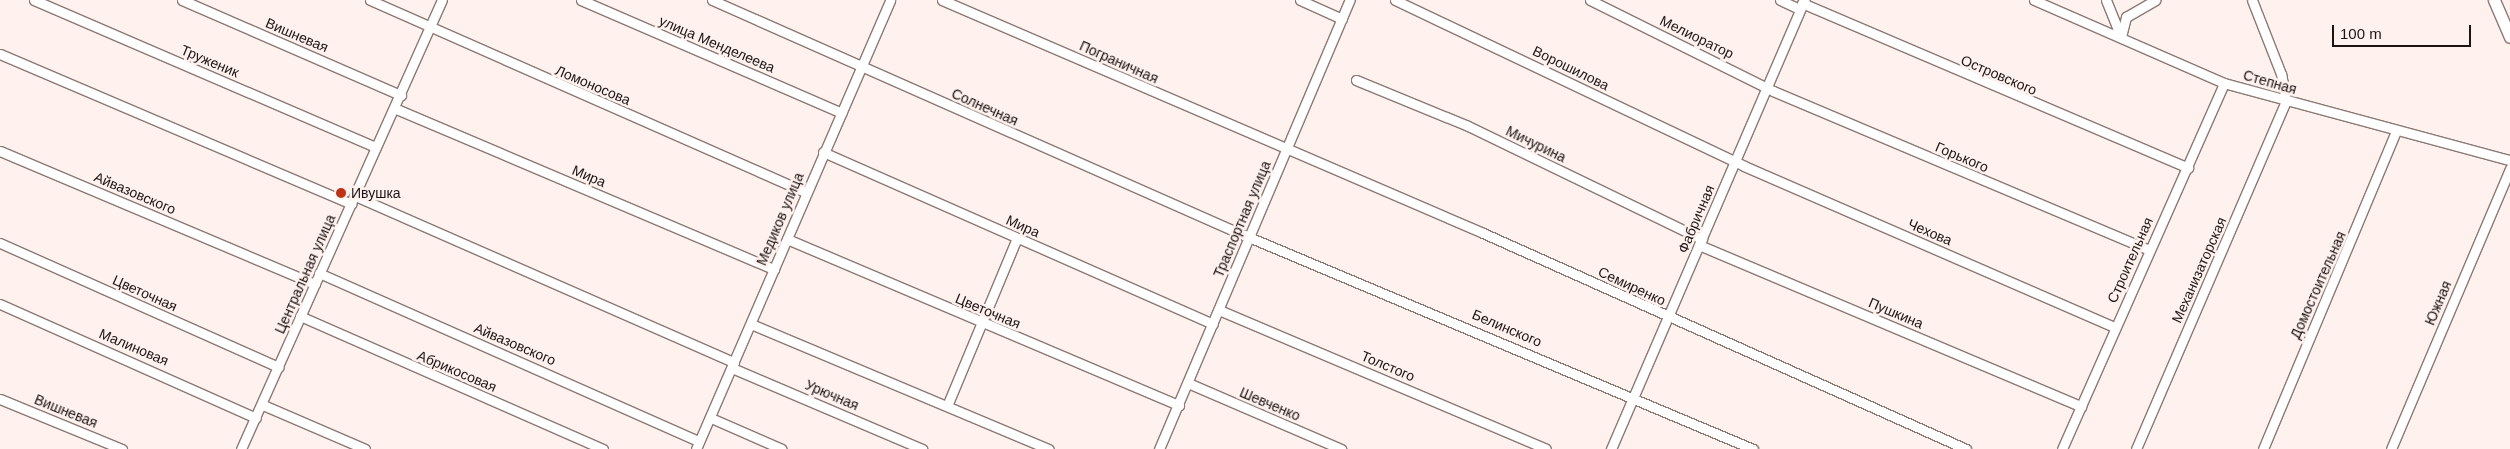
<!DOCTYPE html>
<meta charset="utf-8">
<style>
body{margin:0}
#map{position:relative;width:2510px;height:449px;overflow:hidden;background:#fef1ee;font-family:Arial,sans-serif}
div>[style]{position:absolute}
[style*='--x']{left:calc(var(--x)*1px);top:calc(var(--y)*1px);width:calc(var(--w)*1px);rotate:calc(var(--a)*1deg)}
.roads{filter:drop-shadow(1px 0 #8b7974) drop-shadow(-1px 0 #8b7974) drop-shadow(0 1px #8b7974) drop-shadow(0 -1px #8b7974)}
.minor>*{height:9px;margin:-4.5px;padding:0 4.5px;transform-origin:4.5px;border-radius:4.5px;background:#fff}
.tertiary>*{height:11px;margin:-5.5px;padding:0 5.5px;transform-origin:5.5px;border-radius:5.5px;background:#fff}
.dots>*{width:14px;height:14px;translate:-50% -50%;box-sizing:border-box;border:2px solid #fef1ee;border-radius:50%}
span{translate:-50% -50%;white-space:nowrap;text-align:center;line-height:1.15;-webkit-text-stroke:5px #fef1ee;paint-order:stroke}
.street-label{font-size:14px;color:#1b1413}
.poi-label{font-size:14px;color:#1b1413}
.left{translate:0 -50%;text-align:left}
.scale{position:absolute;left:2332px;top:25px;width:139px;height:22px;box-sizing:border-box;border:2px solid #1b1413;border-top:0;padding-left:6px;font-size:15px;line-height:18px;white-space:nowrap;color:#1b1413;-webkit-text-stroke:4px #fef1ee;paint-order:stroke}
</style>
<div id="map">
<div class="roads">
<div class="minor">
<div style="--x:34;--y:0;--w:372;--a:23.3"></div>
<div style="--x:182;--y:0;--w:239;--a:23.5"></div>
<div style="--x:370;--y:0;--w:476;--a:23.8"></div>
<div style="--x:581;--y:0;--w:284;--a:23.4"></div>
<div style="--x:712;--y:0;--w:569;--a:23.86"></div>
<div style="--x:1232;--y:230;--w:565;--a:22.8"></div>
<div style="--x:942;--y:0;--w:589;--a:23.3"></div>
<div style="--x:1483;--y:233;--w:529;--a:24.09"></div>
<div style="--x:1300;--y:0;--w:46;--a:24.3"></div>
<div style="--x:1395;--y:0;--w:386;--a:25.4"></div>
<div style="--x:1744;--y:166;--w:404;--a:23.5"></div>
<div style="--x:1590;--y:0;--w:204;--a:26.4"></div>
<div style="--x:1773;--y:91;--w:409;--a:22.9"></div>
<div style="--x:1780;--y:0;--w:21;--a:25"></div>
<div style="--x:2034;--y:0;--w:207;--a:23.6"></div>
<div style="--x:2224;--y:83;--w:296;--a:15.1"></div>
<div style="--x:2106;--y:0;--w:38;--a:68"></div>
<div style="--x:1802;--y:3;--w:420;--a:23.1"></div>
<div style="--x:2121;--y:37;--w:21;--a:-76"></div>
<div style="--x:2126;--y:17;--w:34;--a:-30"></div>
<div style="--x:0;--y:54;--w:382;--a:23.1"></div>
<div style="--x:1356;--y:80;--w:121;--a:22.3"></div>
<div style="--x:1468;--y:126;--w:260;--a:25.8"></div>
<div style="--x:394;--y:108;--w:413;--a:23"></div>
<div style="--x:0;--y:151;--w:342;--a:22.9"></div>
<div style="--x:823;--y:152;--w:426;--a:23.8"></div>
<div style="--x:355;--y:196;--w:414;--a:23.7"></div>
<div style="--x:787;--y:239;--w:426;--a:23"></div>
<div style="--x:0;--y:243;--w:305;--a:24"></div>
<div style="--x:1699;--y:245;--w:415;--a:22.9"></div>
<div style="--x:319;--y:273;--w:415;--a:23.9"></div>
<div style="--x:0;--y:304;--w:280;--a:24"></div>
<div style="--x:1219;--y:310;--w:355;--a:23"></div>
<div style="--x:300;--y:316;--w:331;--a:23.7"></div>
<div style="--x:751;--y:324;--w:323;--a:22.8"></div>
<div style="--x:732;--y:368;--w:207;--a:23.1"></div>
<div style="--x:1188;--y:383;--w:167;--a:23.3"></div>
<div style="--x:0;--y:399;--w:132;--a:22.3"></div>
<div style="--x:263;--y:405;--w:111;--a:23.3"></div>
<div style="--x:947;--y:406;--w:182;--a:-67.4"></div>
<div style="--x:711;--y:418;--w:77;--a:23.6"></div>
<div style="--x:241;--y:449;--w:492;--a:-65.9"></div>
<div style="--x:696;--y:449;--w:489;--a:-66.6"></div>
<div style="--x:1159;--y:449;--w:488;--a:-67"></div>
<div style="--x:1611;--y:449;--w:489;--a:-66.7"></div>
<div style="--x:2062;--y:449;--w:400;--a:-66.1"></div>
<div style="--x:2136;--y:449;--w:379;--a:-66.7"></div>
<div style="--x:2286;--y:101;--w:27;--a:-100"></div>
<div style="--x:2281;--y:74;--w:79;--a:-111.4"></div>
<div style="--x:2263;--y:449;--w:345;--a:-67.3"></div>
<div style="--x:2391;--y:449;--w:305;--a:-67"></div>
</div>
<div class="tertiary">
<div style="--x:2494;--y:0;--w:40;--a:66.6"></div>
</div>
</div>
<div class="dots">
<div style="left:341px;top:193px;background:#be3316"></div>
</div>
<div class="street-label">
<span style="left:297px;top:35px;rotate:23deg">Вишневая</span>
<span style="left:1697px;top:37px;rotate:26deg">Мелиоратор</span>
<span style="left:717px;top:44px;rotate:23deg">улица Менделеева</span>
<span style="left:210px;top:61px;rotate:23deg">Труженик</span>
<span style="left:1119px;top:62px;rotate:24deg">Пограничная</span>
<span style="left:1571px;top:68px;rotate:26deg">Ворошилова</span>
<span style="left:1999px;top:75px;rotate:23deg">Островского</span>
<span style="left:2270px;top:82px;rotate:16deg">Степная</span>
<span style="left:593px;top:85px;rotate:23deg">Ломоносова</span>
<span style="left:985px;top:107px;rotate:24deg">Солнечная</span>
<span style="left:1536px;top:144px;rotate:26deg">Мичурина</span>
<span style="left:1962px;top:157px;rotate:23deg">Горького</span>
<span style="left:589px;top:176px;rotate:23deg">Мира</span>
<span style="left:135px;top:193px;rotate:23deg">Айвазовского</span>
<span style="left:780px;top:219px;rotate:-67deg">Медиков улица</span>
<span style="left:1242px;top:219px;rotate:-67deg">Траспортная улица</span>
<span style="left:1696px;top:219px;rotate:-67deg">Фабричная</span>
<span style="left:1023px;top:226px;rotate:24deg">Мира</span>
<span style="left:1930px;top:232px;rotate:23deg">Чехова</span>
<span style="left:2130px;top:260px;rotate:-66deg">Строительная</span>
<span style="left:2199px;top:270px;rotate:-66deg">Механизаторская</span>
<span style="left:305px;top:274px;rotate:-66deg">Центральная улица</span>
<span style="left:2318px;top:285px;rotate:-66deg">Домостоительная</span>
<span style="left:1632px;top:286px;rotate:25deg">Семиренко</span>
<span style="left:145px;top:293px;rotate:24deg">Цветочная</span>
<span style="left:2438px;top:303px;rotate:-67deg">Южная</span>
<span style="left:988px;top:311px;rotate:23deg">Цветочная</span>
<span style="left:1896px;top:313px;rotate:23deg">Пушкина</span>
<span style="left:1507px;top:328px;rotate:23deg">Белинского</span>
<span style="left:515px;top:344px;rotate:23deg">Айвазовского</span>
<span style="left:134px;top:347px;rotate:23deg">Малиновая</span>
<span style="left:1388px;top:366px;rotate:23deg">Толстого</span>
<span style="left:457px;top:371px;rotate:23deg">Абрикосовая</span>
<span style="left:832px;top:395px;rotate:23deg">Урючная</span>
<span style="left:1270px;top:404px;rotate:23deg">Шевченко</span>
<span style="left:66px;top:411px;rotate:22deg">Вишневая</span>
</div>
<div class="poi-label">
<span class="left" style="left:351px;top:193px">Ивушка</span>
</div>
<div class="scale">100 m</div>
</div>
